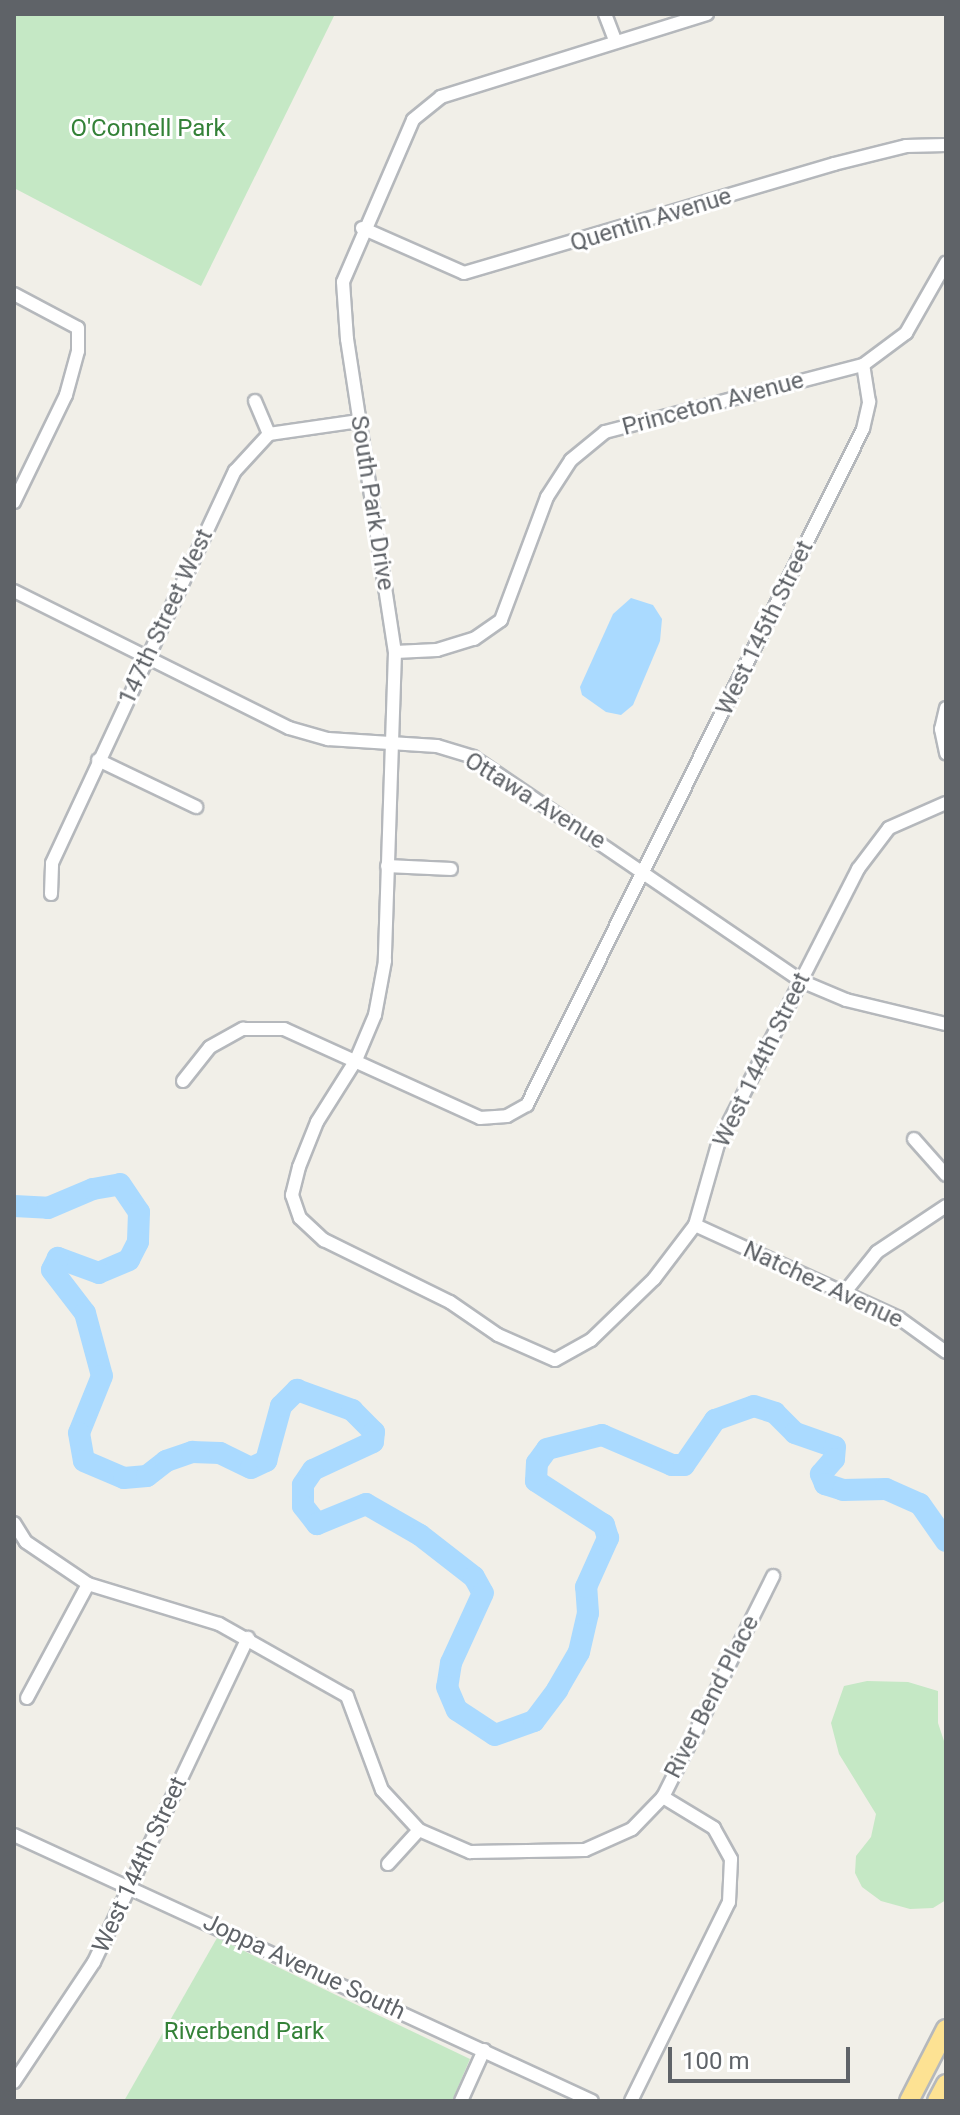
<!DOCTYPE html>
<style>
body{margin:0}
#map{position:relative;width:960px;height:2115px;overflow:hidden;background:#f1efe8;font-family:Roboto,sans-serif}
div>[style]{position:absolute}
[style*='--x']{left:calc(var(--x)*1px);top:calc(var(--y)*1px);width:calc(var(--w)*1px);rotate:calc(var(--a)*1deg)}
.green>*{inset:0;background:#c5e8c5}
.water>*{inset:0;background:#aadaff}
.river>*{height:22px;margin:-11px;padding:0 11px;transform-origin:11px;border-radius:11px;background:#aadaff}
.roads{filter:drop-shadow(2px 0 #b5b8bc) drop-shadow(-2px 0 #b5b8bc) drop-shadow(0 2px #b5b8bc) drop-shadow(0 -2px #b5b8bc)}
.minor>*{height:12px;margin:-6px;padding:0 6px;transform-origin:6px;border-radius:6px;background:#fff}
.highway>*{height:18px;margin:-9px;padding:0 9px;transform-origin:9px;border-radius:9px;background:#fde293}
span{translate:-50% -50%;white-space:nowrap;text-align:center;line-height:1.15;-webkit-text-stroke:6px #fff;paint-order:stroke}
.park-label{font-size:24px;color:#348238}
.street-label{font-size:24px;color:#5f6368}
.frame{position:absolute;inset:0;border:16px solid #5f6368;pointer-events:none}
.scale{position:absolute;left:668px;top:2047px;width:182px;height:36px;box-sizing:border-box;border:4px solid #5f6368;border-top:0;padding-left:10px;font-size:24px;line-height:28px;white-space:nowrap;color:#5f6368;-webkit-text-stroke:6px #fff;paint-order:stroke}
</style>
<div id="map">
<div class="green">
<div style="clip-path:polygon(14px 14px,335px 14px,201px 286px,14px 188px)"></div>
<div style="clip-path:polygon(867px 1681px,908px 1682px,938px 1691px,938px 1723px,946px 1747px,946px 1900px,933px 1908px,910px 1909px,881px 1901px,862px 1887px,855px 1873px,856px 1856px,871px 1837px,876px 1814px,839px 1754px,831px 1723px,844px 1686px)"></div>
<div style="clip-path:polygon(217px 1938px,470px 2059px,452px 2101px,124px 2101px)"></div>
</div>
<div class="water">
<div style="clip-path:polygon(631px 598px,653px 605px,662px 619px,660px 641px,633px 705px,621px 715px,606px 712px,582px 695px,580px 687px,613px 614px)"></div>
</div>
<div class="river">
<div style="--x:14;--y:1206;--w:34;--a:3"></div>
<div style="--x:48;--y:1208;--w:49;--a:-22.9"></div>
<div style="--x:93;--y:1189;--w:27;--a:-10"></div>
<div style="--x:120;--y:1184;--w:34;--a:56"></div>
<div style="--x:139;--y:1212;--w:30;--a:92"></div>
<div style="--x:138;--y:1242;--w:20;--a:117"></div>
<div style="--x:129;--y:1260;--w:33;--a:157"></div>
<div style="--x:99;--y:1273;--w:44;--a:-159.9"></div>
<div style="--x:58;--y:1258;--w:13;--a:117"></div>
<div style="--x:52;--y:1270;--w:54;--a:52.5"></div>
<div style="--x:85;--y:1313;--w:65;--a:74.9"></div>
<div style="--x:102;--y:1376;--w:61;--a:112"></div>
<div style="--x:79;--y:1433;--w:28;--a:80"></div>
<div style="--x:84;--y:1461;--w:43;--a:23"></div>
<div style="--x:124;--y:1478;--w:23;--a:-5"></div>
<div style="--x:147;--y:1476;--w:24;--a:-38"></div>
<div style="--x:166;--y:1461;--w:28;--a:-19"></div>
<div style="--x:192;--y:1452;--w:28;--a:2"></div>
<div style="--x:220;--y:1453;--w:34;--a:26"></div>
<div style="--x:251;--y:1468;--w:17;--a:-25"></div>
<div style="--x:266;--y:1461;--w:57;--a:-74.7"></div>
<div style="--x:281;--y:1406;--w:23;--a:-45"></div>
<div style="--x:297;--y:1390;--w:59;--a:20"></div>
<div style="--x:352;--y:1410;--w:31;--a:45"></div>
<div style="--x:374;--y:1432;--w:10;--a:96"></div>
<div style="--x:373;--y:1442;--w:66;--a:155"></div>
<div style="--x:313;--y:1470;--w:18;--a:124"></div>
<div style="--x:303;--y:1485;--w:21;--a:90"></div>
<div style="--x:303;--y:1506;--w:23;--a:52"></div>
<div style="--x:317;--y:1524;--w:53;--a:-22.2"></div>
<div style="--x:366;--y:1504;--w:62;--a:29.9"></div>
<div style="--x:420;--y:1535;--w:68;--a:37.9"></div>
<div style="--x:474;--y:1577;--w:18;--a:61"></div>
<div style="--x:483;--y:1593;--w:77;--a:114.6"></div>
<div style="--x:451;--y:1663;--w:24;--a:99"></div>
<div style="--x:447;--y:1687;--w:25;--a:67"></div>
<div style="--x:457;--y:1710;--w:45;--a:33.3"></div>
<div style="--x:495;--y:1735;--w:41;--a:-19.7"></div>
<div style="--x:534;--y:1721;--w:39;--a:-53"></div>
<div style="--x:557;--y:1690;--w:44;--a:-59.9"></div>
<div style="--x:579;--y:1652;--w:40;--a:-77"></div>
<div style="--x:588;--y:1613;--w:26;--a:-94"></div>
<div style="--x:586;--y:1587;--w:54;--a:-65.8"></div>
<div style="--x:608;--y:1538;--w:14;--a:-107"></div>
<div style="--x:604;--y:1525;--w:81;--a:-147.1"></div>
<div style="--x:536;--y:1481;--w:18;--a:-87"></div>
<div style="--x:537;--y:1463;--w:17;--a:-54"></div>
<div style="--x:547;--y:1449;--w:57;--a:-14.3"></div>
<div style="--x:602;--y:1435;--w:76;--a:23.2"></div>
<div style="--x:672;--y:1465;--w:12;--a:0"></div>
<div style="--x:684;--y:1465;--w:55;--a:-55.4"></div>
<div style="--x:715;--y:1420;--w:41;--a:-19.7"></div>
<div style="--x:754;--y:1406;--w:22;--a:18"></div>
<div style="--x:775;--y:1413;--w:28;--a:45"></div>
<div style="--x:795;--y:1433;--w:42;--a:19.3"></div>
<div style="--x:835;--y:1447;--w:12;--a:95"></div>
<div style="--x:834;--y:1459;--w:20;--a:131"></div>
<div style="--x:821;--y:1474;--w:11;--a:68"></div>
<div style="--x:825;--y:1484;--w:19;--a:18"></div>
<div style="--x:843;--y:1490;--w:43;--a:-1.3"></div>
<div style="--x:886;--y:1489;--w:37;--a:24"></div>
<div style="--x:920;--y:1504;--w:45;--a:54.9"></div>
</div>
<div class="roads">
<div class="minor">
<div style="--x:605;--y:14;--w:30;--a:69"></div>
<div style="--x:707;--y:14;--w:279;--a:162.7"></div>
<div style="--x:441;--y:97;--w:36;--a:141"></div>
<div style="--x:413;--y:120;--w:176;--a:113.4"></div>
<div style="--x:343;--y:282;--w:57;--a:86"></div>
<div style="--x:347;--y:339;--w:317;--a:81.3"></div>
<div style="--x:395;--y:652;--w:309;--a:91.9"></div>
<div style="--x:385;--y:961;--w:55;--a:100.5"></div>
<div style="--x:375;--y:1015;--w:49;--a:112.9"></div>
<div style="--x:356;--y:1060;--w:73;--a:122.2"></div>
<div style="--x:317;--y:1122;--w:48;--a:111.8"></div>
<div style="--x:299;--y:1167;--w:29;--a:104"></div>
<div style="--x:292;--y:1195;--w:24;--a:71"></div>
<div style="--x:300;--y:1218;--w:33;--a:43"></div>
<div style="--x:324;--y:1240;--w:140;--a:26.2"></div>
<div style="--x:450;--y:1302;--w:58;--a:34.5"></div>
<div style="--x:498;--y:1335;--w:62;--a:23.7"></div>
<div style="--x:555;--y:1360;--w:41;--a:-29.1"></div>
<div style="--x:591;--y:1340;--w:88;--a:-44.1"></div>
<div style="--x:654;--y:1279;--w:68;--a:-52.8"></div>
<div style="--x:695;--y:1225;--w:84;--a:-74.1"></div>
<div style="--x:718;--y:1144;--w:309;--a:-63"></div>
<div style="--x:858;--y:869;--w:51;--a:-52.9"></div>
<div style="--x:889;--y:828;--w:62;--a:-23.7"></div>
<div style="--x:362;--y:228;--w:111;--a:23.8"></div>
<div style="--x:464;--y:273;--w:386;--a:-16.4"></div>
<div style="--x:834;--y:164;--w:74;--a:-14"></div>
<div style="--x:906;--y:146;--w:40;--a:-1.4"></div>
<div style="--x:14;--y:294;--w:72;--a:28"></div>
<div style="--x:78;--y:328;--w:23;--a:90"></div>
<div style="--x:78;--y:351;--w:46;--a:105.3"></div>
<div style="--x:66;--y:395;--w:119;--a:115.9"></div>
<div style="--x:255;--y:401;--w:36;--a:67"></div>
<div style="--x:14;--y:591;--w:307;--a:26.5"></div>
<div style="--x:289;--y:728;--w:41;--a:15.8"></div>
<div style="--x:328;--y:739;--w:109;--a:3.7"></div>
<div style="--x:437;--y:746;--w:38;--a:17"></div>
<div style="--x:473;--y:757;--w:397;--a:34.3"></div>
<div style="--x:801;--y:981;--w:49;--a:22.9"></div>
<div style="--x:846;--y:1000;--w:103;--a:13.5"></div>
<div style="--x:395;--y:652;--w:42;--a:-2.7"></div>
<div style="--x:437;--y:650;--w:39;--a:-17"></div>
<div style="--x:474;--y:639;--w:33;--a:-35"></div>
<div style="--x:501;--y:620;--w:131;--a:-69.5"></div>
<div style="--x:547;--y:497;--w:44;--a:-57"></div>
<div style="--x:571;--y:460;--w:44;--a:-39.5"></div>
<div style="--x:605;--y:432;--w:267;--a:-14.6"></div>
<div style="--x:863;--y:365;--w:54;--a:-36.7"></div>
<div style="--x:906;--y:333;--w:81;--a:-60.3"></div>
<div style="--x:946;--y:708;--w:22;--a:103"></div>
<div style="--x:941;--y:729;--w:25;--a:78"></div>
<div style="--x:98;--y:760;--w:109;--a:25.6"></div>
<div style="--x:387;--y:866;--w:64;--a:2.7"></div>
<div style="--x:51;--y:894;--w:31;--a:-88"></div>
<div style="--x:52;--y:863;--w:433;--a:-65"></div>
<div style="--x:235;--y:471;--w:50;--a:-47.4"></div>
<div style="--x:269;--y:434;--w:91;--a:-8.2"></div>
<div style="--x:183;--y:1081;--w:43;--a:-51.5"></div>
<div style="--x:210;--y:1047;--w:38;--a:-29"></div>
<div style="--x:243;--y:1029;--w:41;--a:0"></div>
<div style="--x:284;--y:1029;--w:215;--a:24.4"></div>
<div style="--x:480;--y:1118;--w:27;--a:-4"></div>
<div style="--x:507;--y:1116;--w:23;--a:-29"></div>
<div style="--x:527;--y:1105;--w:755;--a:-63.57"></div>
<div style="--x:863;--y:429;--w:28;--a:-77"></div>
<div style="--x:869;--y:402;--w:37;--a:-99"></div>
<div style="--x:914;--y:1139;--w:48;--a:48.4"></div>
<div style="--x:695;--y:1225;--w:224;--a:24.5"></div>
<div style="--x:899;--y:1318;--w:58;--a:35.9"></div>
<div style="--x:845;--y:1292;--w:51;--a:-51.3"></div>
<div style="--x:877;--y:1252;--w:83;--a:-33.7"></div>
<div style="--x:14;--y:1523;--w:22;--a:58"></div>
<div style="--x:26;--y:1542;--w:75;--a:34.1"></div>
<div style="--x:88;--y:1584;--w:137;--a:17"></div>
<div style="--x:219;--y:1624;--w:147;--a:29.4"></div>
<div style="--x:347;--y:1696;--w:100;--a:69.6"></div>
<div style="--x:382;--y:1790;--w:54;--a:47.2"></div>
<div style="--x:419;--y:1830;--w:56;--a:23.3"></div>
<div style="--x:470;--y:1852;--w:115;--a:-1"></div>
<div style="--x:585;--y:1850;--w:51;--a:-24.1"></div>
<div style="--x:632;--y:1829;--w:45;--a:-45.9"></div>
<div style="--x:663;--y:1797;--w:247;--a:-63.5"></div>
<div style="--x:27;--y:1698;--w:129;--a:-61.8"></div>
<div style="--x:14;--y:1835;--w:636;--a:24.71"></div>
<div style="--x:388;--y:1864;--w:46;--a:-47.6"></div>
<div style="--x:14;--y:2082;--w:144;--a:-56.3"></div>
<div style="--x:94;--y:1962;--w:359;--a:-64.6"></div>
<div style="--x:461;--y:2101;--w:56;--a:-65.7"></div>
<div style="--x:631;--y:2101;--w:222;--a:-63.8"></div>
<div style="--x:729;--y:1902;--w:43;--a:-87.3"></div>
<div style="--x:731;--y:1859;--w:35;--a:-119"></div>
<div style="--x:714;--y:1828;--w:60;--a:-148.7"></div>
</div>
<div class="highway">
<div style="--x:909;--y:2101;--w:81;--a:-62.8"></div>
<div style="--x:937;--y:2101;--w:19;--a:-62"></div>
</div>
</div>
<div class="park-label">
<span style="left:148px;top:129px">O'Connell Park</span>
<span style="left:244px;top:2032px">Riverbend Park</span>
</div>
<div class="street-label">
<span style="left:651px;top:220px;rotate:-17deg">Quentin Avenue</span>
<span style="left:713px;top:404px;rotate:-15deg">Princeton Avenue</span>
<span style="left:372px;top:503px;rotate:81deg">South Park Drive</span>
<span style="left:166px;top:617px;rotate:-65deg">147th Street West</span>
<span style="left:765px;top:628px;rotate:-64deg">West 145th Street</span>
<span style="left:535px;top:801px;rotate:32deg">Ottawa Avenue</span>
<span style="left:762px;top:1060px;rotate:-64deg">West 144th Street</span>
<span style="left:823px;top:1285px;rotate:25deg">Natchez Avenue</span>
<span style="left:712px;top:1697px;rotate:-63deg">River Bend Place</span>
<span style="left:140px;top:1865px;rotate:-65deg">West 144th Street</span>
<span style="left:304px;top:1967px;rotate:25deg">Joppa Avenue South</span>
</div>
<div class="frame"></div>
<div class="scale">100 m</div>
</div>
